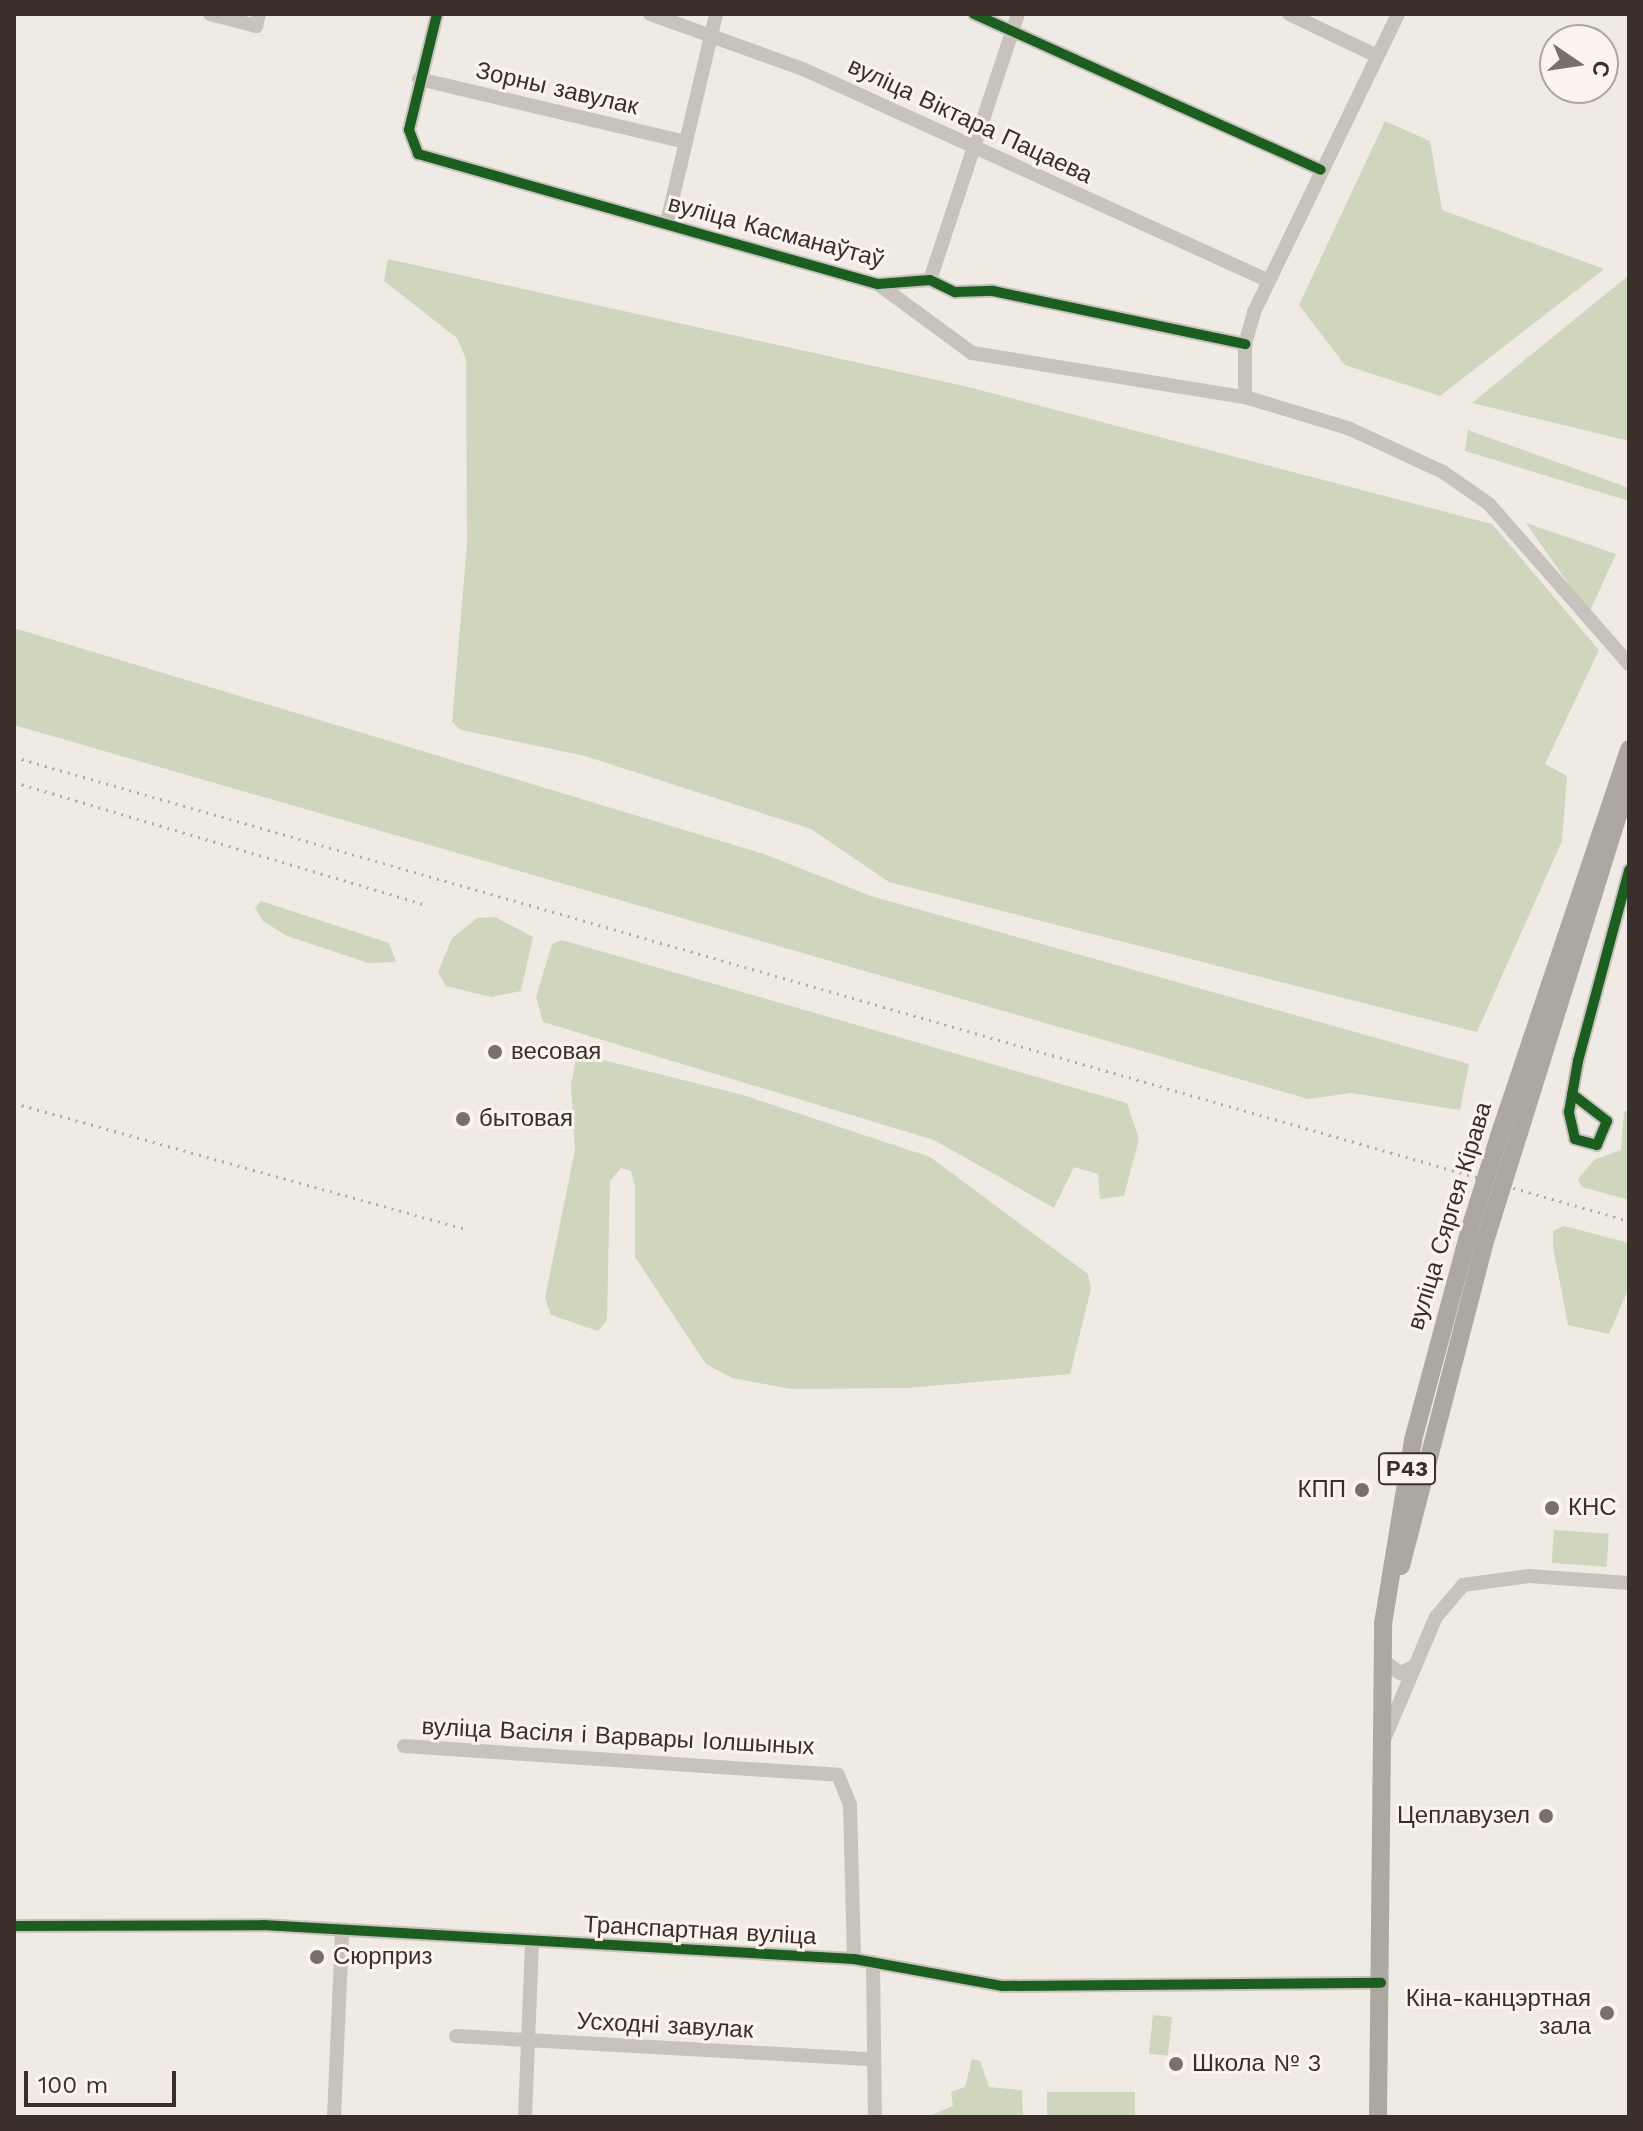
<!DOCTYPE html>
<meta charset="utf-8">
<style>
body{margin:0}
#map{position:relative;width:1643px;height:2131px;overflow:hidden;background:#efeae4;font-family:"Work Sans",sans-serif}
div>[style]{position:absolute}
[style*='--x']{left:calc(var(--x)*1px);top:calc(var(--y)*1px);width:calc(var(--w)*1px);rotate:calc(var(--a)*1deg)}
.green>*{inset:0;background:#d0d5be;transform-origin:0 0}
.minor>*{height:14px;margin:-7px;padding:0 7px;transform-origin:7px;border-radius:7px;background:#c8c2bd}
.major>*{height:18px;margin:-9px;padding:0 9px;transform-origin:9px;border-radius:9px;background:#ada7a2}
.rail>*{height:3px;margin-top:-1.5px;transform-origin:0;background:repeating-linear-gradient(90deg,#b0aba7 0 2px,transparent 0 8px)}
.major-bridge>*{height:18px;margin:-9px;padding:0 9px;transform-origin:9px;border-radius:9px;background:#ada7a2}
.cycleway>*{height:10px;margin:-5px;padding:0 5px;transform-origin:5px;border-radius:5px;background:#1b5e20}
.dots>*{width:22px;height:22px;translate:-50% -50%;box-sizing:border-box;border:4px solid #faf4ed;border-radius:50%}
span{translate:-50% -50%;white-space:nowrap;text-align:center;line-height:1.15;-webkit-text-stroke:6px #faf4ed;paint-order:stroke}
.shield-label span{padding:2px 6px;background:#faf4ed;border:2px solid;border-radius:6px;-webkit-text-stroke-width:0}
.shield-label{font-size:22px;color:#3a2f2a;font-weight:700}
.street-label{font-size:24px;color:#3a2f2a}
.poi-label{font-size:24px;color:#3a2f2a}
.left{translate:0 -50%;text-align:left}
.right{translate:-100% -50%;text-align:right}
.frame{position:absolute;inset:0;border:16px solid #3a2f2a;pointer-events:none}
.north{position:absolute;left:1539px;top:24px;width:80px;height:80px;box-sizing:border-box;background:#faf4ed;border:2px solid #ada59f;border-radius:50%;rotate:103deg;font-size:22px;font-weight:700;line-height:32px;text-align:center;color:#3a2f2a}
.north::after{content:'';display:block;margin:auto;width:28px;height:36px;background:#79706b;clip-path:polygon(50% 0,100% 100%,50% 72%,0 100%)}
.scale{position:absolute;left:24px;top:2071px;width:152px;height:36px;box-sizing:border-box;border:4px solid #3a2f2a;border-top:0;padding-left:10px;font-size:24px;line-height:28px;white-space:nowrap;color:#3a2f2a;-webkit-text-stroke:6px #faf4ed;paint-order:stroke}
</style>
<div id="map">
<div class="green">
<div style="clip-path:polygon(1385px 121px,1430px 141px,1442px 210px,1604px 269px,1440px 396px,1345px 365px,1299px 305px)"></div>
<div style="clip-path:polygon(388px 259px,964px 386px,1492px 524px,1599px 650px,1545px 764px,1567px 776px,1562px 841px,1477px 1032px,889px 882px,811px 829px,585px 756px,461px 730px,452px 722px,467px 543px,466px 359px,457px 338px,384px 281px)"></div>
<div style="clip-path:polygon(1629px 276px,1629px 441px,1472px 403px,1629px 275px)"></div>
<div style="clip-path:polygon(1468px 430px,1629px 488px,1629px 501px,1465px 451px)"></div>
<div style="clip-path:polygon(1526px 523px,1616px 554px,1589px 613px)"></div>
<div style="clip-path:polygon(14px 628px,764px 854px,871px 896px,1469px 1064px,1460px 1110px,1351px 1093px,1308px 1099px,14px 725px)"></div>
<div style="clip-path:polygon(261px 901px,389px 943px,396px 962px,368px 963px,287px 936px,263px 921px,255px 908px)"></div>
<div style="clip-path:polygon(495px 917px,533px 937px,521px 991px,491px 997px,446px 986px,438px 972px,452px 938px,477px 918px)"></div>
<div style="clip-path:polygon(562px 940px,1127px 1103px,1139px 1139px,1124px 1196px,1100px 1199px,1098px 1174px,1074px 1167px,1054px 1208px,934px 1140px,543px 1022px,536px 997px,552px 944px)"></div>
<div style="clip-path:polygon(587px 1056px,743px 1095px,930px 1157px,1088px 1274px,1091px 1289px,1070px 1374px,907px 1388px,791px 1389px,732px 1378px,706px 1364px,635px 1257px,635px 1186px,631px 1171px,621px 1168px,610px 1181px,607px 1320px,598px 1331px,551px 1315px,545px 1298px,575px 1150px,571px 1084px,576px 1060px)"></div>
<div style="clip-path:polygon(1624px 1111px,1629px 1112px,1629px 1200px,1582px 1187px,1578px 1179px,1594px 1160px,1621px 1150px)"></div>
<div style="clip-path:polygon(1564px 1226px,1629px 1243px,1629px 1287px,1609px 1334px,1568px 1325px,1553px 1247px,1553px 1231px)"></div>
<div style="left:1554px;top:1530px;width:55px;height:33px;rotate:4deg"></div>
<div style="left:1153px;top:2015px;width:19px;height:39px;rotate:6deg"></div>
<div style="clip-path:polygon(972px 2059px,980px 2061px,989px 2087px,1022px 2090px,1023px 2117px,927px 2117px,953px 2106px,951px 2092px,965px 2087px)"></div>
<div style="left:1047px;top:2092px;width:88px;height:25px"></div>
</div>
<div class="minor">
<div style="--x:210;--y:14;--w:48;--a:14.6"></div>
<div style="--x:256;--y:26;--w:12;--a:-76"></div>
<div style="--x:437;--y:14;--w:119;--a:103.6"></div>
<div style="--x:409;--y:130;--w:26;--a:69"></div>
<div style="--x:418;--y:154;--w:478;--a:15.8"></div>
<div style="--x:878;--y:284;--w:52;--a:-4.4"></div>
<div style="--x:930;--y:280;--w:28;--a:26"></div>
<div style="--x:955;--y:292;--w:38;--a:-2"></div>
<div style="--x:993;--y:291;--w:258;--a:11.9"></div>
<div style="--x:650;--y:14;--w:163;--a:19.8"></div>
<div style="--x:803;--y:69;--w:510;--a:24.45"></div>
<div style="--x:974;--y:14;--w:380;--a:24.2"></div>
<div style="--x:1289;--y:14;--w:98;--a:25.5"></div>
<div style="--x:419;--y:79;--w:273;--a:13.3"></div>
<div style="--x:667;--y:222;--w:214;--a:-76.7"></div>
<div style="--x:930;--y:280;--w:280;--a:-71.7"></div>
<div style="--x:878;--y:284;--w:117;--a:36.3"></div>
<div style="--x:972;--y:353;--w:277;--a:9.2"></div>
<div style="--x:1245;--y:397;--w:108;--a:16.8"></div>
<div style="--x:1348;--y:428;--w:105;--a:24.9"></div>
<div style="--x:1443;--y:472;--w:56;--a:34.8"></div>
<div style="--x:1489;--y:504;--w:213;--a:48.8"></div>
<div style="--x:1245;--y:397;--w:53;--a:-90"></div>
<div style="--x:1245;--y:344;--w:33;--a:-74"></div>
<div style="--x:1254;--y:312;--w:331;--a:-64.2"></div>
<div style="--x:1572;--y:1094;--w:44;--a:37.6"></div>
<div style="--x:1607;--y:1121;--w:26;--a:113"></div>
<div style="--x:1597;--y:1145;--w:23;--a:-165"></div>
<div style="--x:1575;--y:1139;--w:28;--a:-103"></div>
<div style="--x:1569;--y:1112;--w:52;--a:-80"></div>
<div style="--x:1578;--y:1061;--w:198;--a:-75"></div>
<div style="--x:1389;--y:1665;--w:14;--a:36"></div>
<div style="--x:1400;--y:1673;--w:17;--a:-25"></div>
<div style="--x:1385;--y:1737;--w:130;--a:-67"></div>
<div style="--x:1436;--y:1617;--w:42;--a:-49.8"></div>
<div style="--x:1463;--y:1585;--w:67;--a:-7.8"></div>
<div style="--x:1529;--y:1576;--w:100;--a:4"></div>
<div style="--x:404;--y:1746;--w:435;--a:3.8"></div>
<div style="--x:838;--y:1775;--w:32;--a:68"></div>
<div style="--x:850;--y:1805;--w:154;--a:88.5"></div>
<div style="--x:14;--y:1926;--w:249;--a:-0.2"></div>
<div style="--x:263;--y:1925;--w:592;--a:3.29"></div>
<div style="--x:854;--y:1959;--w:150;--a:10.3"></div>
<div style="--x:1002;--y:1986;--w:379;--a:-0.5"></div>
<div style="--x:873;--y:1962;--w:155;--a:89.3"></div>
<div style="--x:456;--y:2036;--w:416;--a:3.2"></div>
<div style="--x:334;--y:2117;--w:185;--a:-87.5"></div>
<div style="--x:525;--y:2117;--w:176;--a:-87.7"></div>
</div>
<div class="major">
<div style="--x:1501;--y:1130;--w:402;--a:-71.4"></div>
<div style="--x:1519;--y:1133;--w:370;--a:-72.7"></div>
<div style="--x:1401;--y:1566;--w:339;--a:-75.5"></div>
<div style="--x:1378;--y:2117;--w:493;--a:-89.4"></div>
<div style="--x:1383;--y:1624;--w:186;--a:-80.7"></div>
<div style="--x:1413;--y:1440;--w:215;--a:-74.9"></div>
</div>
<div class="rail">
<div style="--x:14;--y:757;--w:1680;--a:16.03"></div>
<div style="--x:14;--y:782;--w:428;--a:16.6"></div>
<div style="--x:14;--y:1103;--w:471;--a:15.6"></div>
</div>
<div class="major-bridge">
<div style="--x:1469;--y:1232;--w:107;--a:-72.6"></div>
<div style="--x:1486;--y:1238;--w:110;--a:-72.6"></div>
</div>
<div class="cycleway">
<div style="--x:437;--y:14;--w:119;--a:103.6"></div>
<div style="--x:409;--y:130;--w:26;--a:69"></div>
<div style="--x:418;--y:154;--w:478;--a:15.8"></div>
<div style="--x:878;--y:284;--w:52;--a:-4.4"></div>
<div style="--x:930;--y:280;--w:28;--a:26"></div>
<div style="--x:955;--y:292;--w:38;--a:-2"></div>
<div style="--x:993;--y:291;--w:258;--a:11.9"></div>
<div style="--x:974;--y:14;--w:380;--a:24.2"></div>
<div style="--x:1572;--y:1094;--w:44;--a:37.6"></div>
<div style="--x:1607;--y:1121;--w:26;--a:113"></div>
<div style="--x:1597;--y:1145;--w:23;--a:-165"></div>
<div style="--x:1575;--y:1139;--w:28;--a:-103"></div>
<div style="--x:1569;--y:1112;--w:52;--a:-80"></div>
<div style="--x:1578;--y:1061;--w:198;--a:-75"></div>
<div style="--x:14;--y:1926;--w:249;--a:-0.2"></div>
<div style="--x:263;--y:1925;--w:592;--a:3.29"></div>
<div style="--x:854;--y:1959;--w:150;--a:10.3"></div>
<div style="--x:1002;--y:1986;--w:379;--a:-0.5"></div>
</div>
<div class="dots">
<div style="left:495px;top:1052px;background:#79706b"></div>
<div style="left:463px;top:1119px;background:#79706b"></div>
<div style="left:1362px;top:1490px;background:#79706b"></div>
<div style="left:1552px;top:1508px;background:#79706b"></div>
<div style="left:1546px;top:1816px;background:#79706b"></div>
<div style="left:317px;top:1957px;background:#79706b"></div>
<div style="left:1607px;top:2013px;background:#79706b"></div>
<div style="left:1176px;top:2064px;background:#79706b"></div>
</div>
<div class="shield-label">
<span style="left:1407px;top:1469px">Р43</span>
</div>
<div class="street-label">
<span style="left:557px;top:89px;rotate:13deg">Зорны завулак</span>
<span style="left:970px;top:121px;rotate:25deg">вуліца Віктара Пацаева</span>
<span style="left:776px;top:232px;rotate:15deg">вуліца Касманаўтаў</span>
<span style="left:1450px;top:1216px;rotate:-73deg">вуліца Сяргея Кірава</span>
<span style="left:618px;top:1737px;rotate:3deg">вуліца Васіля і Варвары Іолшыных</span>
<span style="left:700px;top:1931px;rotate:3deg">Транспартная вуліца</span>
<span style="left:665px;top:2026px;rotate:3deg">Усходні завулак</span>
</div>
<div class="poi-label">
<span class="left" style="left:511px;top:1052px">весовая</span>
<span class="left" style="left:479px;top:1119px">бытовая</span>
<span class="right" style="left:1346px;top:1490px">КПП</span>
<span class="left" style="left:1568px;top:1508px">КНС</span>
<span class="right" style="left:1530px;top:1816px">Цеплавузел</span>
<span class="left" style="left:333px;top:1957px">Сюрприз</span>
<span class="right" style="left:1591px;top:2013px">Кіна-канцэртная<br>зала</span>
<span class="left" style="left:1192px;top:2064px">Школа № 3</span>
</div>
<div class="frame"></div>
<div class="north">С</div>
<div class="scale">100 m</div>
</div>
